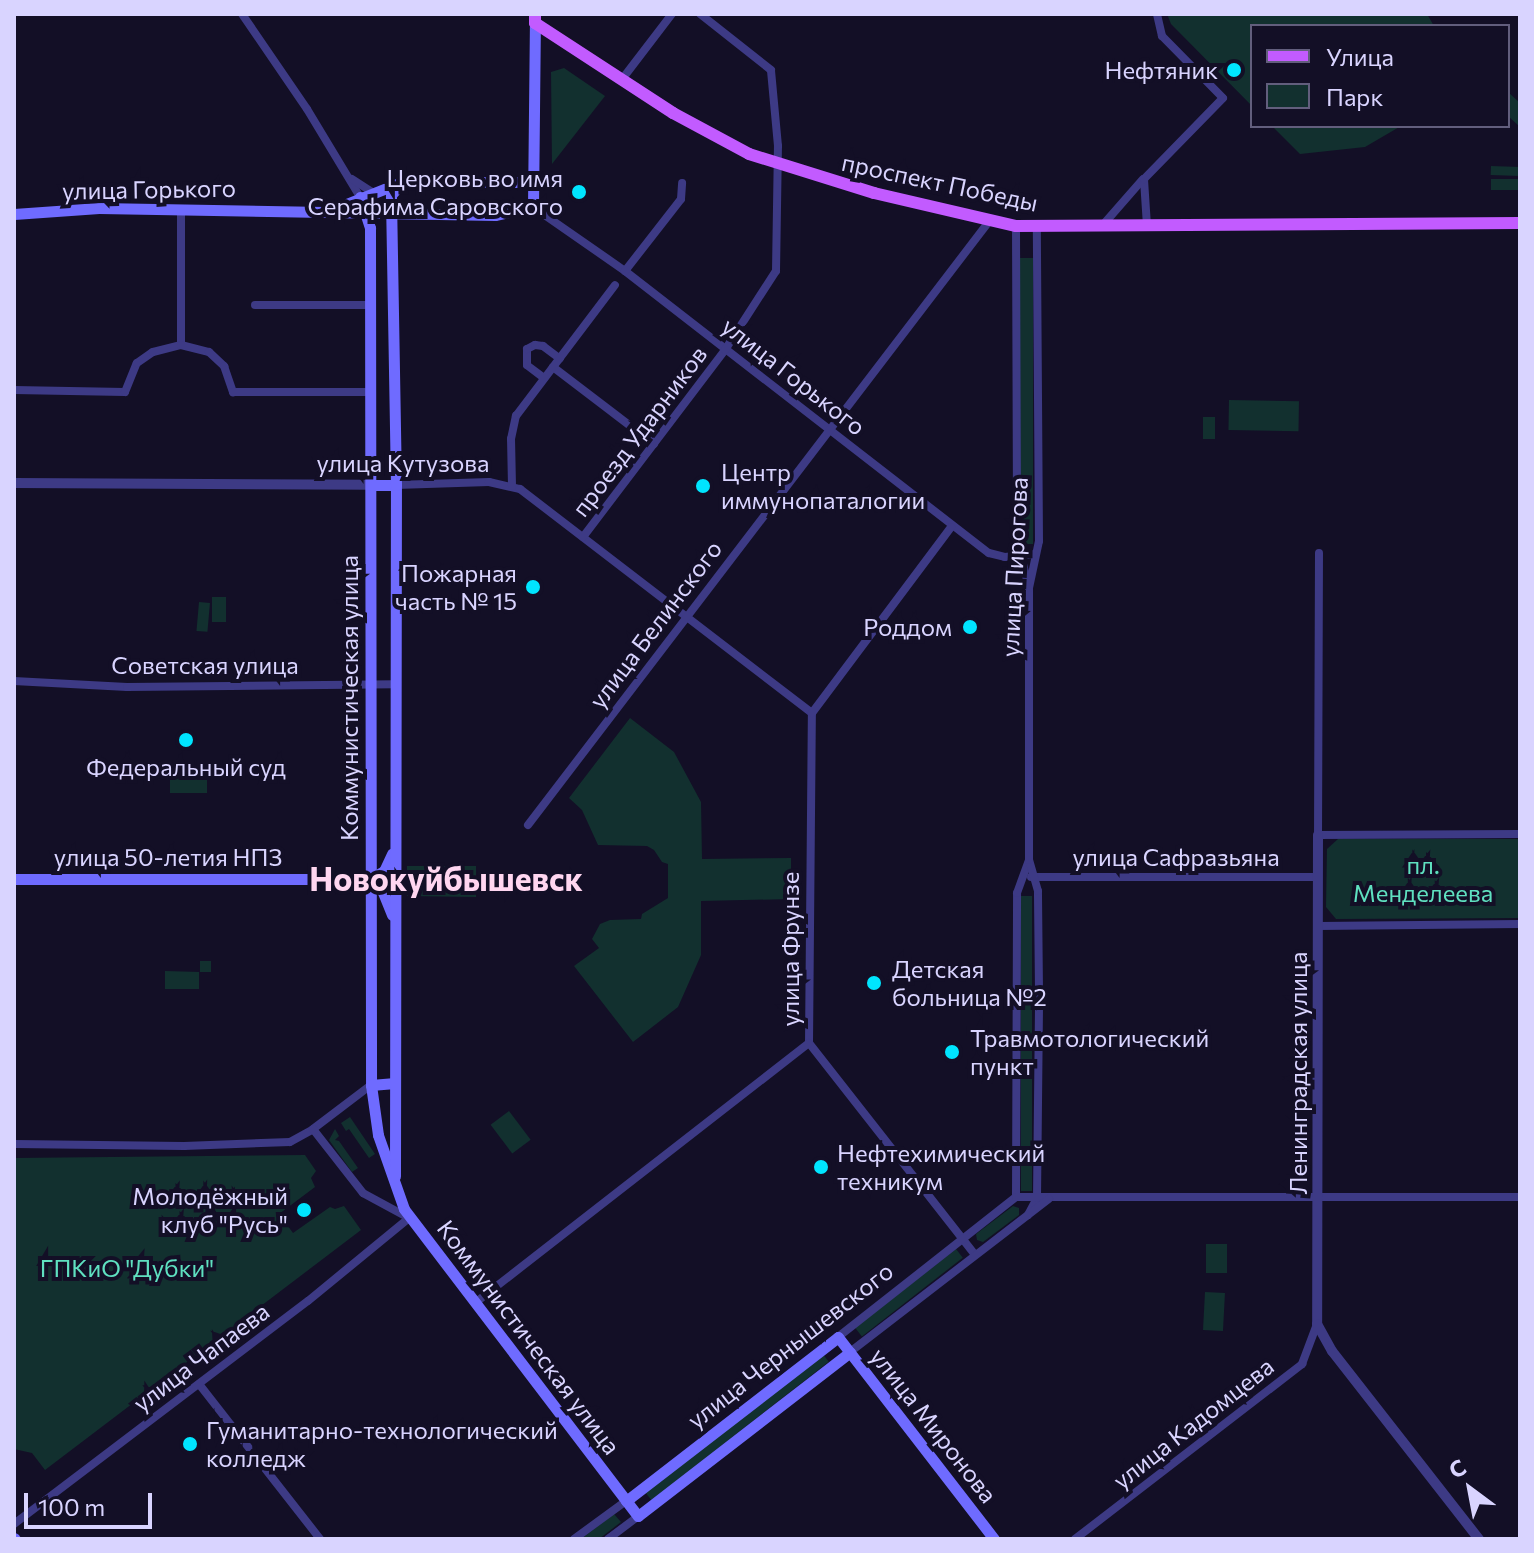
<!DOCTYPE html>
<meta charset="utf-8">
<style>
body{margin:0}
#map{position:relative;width:1534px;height:1553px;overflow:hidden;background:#130f26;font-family:Commissioner,sans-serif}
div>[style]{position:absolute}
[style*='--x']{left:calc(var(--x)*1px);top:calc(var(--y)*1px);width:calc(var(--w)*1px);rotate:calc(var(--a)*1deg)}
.green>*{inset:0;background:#12302f;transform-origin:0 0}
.minor>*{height:8px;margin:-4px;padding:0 4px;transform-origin:4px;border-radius:4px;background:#3d3a85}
.tertiary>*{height:10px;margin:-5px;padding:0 5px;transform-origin:5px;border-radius:5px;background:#3d3a85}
.secondary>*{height:11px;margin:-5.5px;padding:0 5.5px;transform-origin:5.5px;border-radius:5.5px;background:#6f6bff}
.primary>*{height:12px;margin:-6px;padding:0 6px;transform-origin:6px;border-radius:6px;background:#c25bff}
.dots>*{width:22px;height:22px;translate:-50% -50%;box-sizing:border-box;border:4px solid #130f26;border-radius:50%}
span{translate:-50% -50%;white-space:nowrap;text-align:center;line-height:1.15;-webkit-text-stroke:8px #130f26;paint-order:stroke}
.poi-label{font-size:24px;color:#d9d4ff}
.right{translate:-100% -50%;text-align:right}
.left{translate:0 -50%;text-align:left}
.street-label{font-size:24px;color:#d9d4ff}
.park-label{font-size:24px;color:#5fe0c0}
.district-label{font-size:32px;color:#ffd6f0;font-weight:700}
.frame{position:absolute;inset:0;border:16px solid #d9d4ff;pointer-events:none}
.legend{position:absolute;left:1250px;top:24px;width:260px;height:104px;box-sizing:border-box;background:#130f26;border:2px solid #625e7d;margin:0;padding:10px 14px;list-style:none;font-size:24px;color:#d9d4ff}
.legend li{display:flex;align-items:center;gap:16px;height:40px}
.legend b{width:40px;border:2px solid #625e7d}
.north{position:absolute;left:1430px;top:1449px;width:80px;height:80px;-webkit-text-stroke:6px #130f26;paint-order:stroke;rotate:328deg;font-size:22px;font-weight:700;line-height:32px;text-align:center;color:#d9d4ff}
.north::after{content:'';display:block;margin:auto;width:28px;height:36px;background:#d9d4ff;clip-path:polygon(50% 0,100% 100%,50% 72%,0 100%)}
.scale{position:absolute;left:24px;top:1493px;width:128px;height:36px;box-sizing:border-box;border:4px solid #d9d4ff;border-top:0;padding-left:10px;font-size:24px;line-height:28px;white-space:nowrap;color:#d9d4ff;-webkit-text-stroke:6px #130f26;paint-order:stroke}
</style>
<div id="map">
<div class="green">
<div style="clip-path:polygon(1167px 14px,1427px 14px,1434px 26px,1252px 26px,1252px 106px,1171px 24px)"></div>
<div style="clip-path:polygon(564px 68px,605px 96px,552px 164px,551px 72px)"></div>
<div style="clip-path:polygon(1508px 92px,1520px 103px,1520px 127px,1508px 116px)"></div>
<div style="clip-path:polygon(1272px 126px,1401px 126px,1365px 147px,1300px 154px)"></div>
<div style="left:1491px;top:166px;width:29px;height:9px;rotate:2deg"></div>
<div style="left:1491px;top:179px;width:29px;height:11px"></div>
<div style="left:1020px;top:258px;width:13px;height:286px"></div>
<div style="left:1229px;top:400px;width:70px;height:30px;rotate:1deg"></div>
<div style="left:1203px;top:417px;width:12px;height:22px"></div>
<div style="left:212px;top:597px;width:14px;height:25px"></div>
<div style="left:199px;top:602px;width:11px;height:29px;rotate:5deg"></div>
<div style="clip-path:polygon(630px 718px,674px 752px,701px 802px,702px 859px,791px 858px,791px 899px,701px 901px,701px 955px,678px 1007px,633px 1042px,574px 966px,599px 948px,592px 939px,600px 924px,610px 920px,641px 919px,642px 914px,668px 898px,668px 864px,662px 862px,654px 850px,647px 846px,598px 845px,582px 810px,569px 798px)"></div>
<div style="left:170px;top:776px;width:37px;height:17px"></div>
<div style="clip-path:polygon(1338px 839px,1520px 839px,1520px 918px,1336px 919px,1326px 907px,1327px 849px)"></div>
<div style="clip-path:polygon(407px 866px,476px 866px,476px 877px,437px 871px,407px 873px)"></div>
<div style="clip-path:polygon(464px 885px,476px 886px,476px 897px,407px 896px,407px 888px,437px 891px,463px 889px)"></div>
<div style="left:1021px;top:896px;width:11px;height:295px"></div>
<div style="clip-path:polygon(200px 961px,211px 961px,211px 972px,199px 972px,199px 989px,165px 989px,165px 971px,200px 972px)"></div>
<div style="left:509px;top:1111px;width:36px;height:23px;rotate:53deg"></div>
<div style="clip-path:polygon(350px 1117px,375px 1154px,369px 1158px,349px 1129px,346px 1131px,341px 1123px)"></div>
<div style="clip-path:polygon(335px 1129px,339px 1136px,335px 1140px,339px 1141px,358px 1168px,352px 1172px,329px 1140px)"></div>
<div style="clip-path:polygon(305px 1155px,316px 1171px,311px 1178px,315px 1187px,279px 1214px,293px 1233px,330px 1207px,335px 1209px,344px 1206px,361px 1230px,45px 1470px,32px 1453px,14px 1449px,14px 1158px)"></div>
<div style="clip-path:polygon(1013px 1206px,1019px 1208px,1019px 1215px,983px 1242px,977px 1240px,976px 1234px)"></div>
<div style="left:1206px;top:1244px;width:21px;height:29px"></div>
<div style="left:956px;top:1249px;width:11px;height:128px;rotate:52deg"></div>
<div style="left:1205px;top:1292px;width:20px;height:38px;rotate:3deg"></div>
<div style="left:822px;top:1353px;width:11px;height:225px;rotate:52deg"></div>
<div style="clip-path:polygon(614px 1514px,621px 1522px,599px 1539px,581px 1539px)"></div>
</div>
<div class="minor">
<div style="--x:242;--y:14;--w:115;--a:55.6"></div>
<div style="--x:307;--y:109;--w:103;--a:58.9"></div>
<div style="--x:623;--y:78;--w:81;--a:-52.6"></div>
<div style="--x:352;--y:179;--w:24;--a:33"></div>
<div style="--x:533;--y:207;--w:112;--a:34.8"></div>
<div style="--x:625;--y:271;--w:460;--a:37.8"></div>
<div style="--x:989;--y:553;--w:16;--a:14"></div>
<div style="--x:1005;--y:557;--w:30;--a:-6"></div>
<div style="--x:181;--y:209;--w:136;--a:90"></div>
<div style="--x:1016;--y:226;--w:313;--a:89.8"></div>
<div style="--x:1017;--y:539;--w:46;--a:76.3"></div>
<div style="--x:1102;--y:226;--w:62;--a:-48.9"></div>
<div style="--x:1147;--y:226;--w:47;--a:-93.7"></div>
<div style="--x:1144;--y:179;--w:113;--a:-45.7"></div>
<div style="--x:1223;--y:98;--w:87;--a:-134.5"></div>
<div style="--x:1162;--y:36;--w:23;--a:-103"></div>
<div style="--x:625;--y:271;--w:91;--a:-52.1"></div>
<div style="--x:681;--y:199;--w:16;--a:-86"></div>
<div style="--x:255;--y:305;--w:114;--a:0"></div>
<div style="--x:553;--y:367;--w:127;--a:37.3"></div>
<div style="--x:544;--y:378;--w:21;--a:-143"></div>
<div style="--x:527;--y:365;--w:16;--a:-90"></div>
<div style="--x:527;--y:349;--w:9;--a:-27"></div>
<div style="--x:535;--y:345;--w:8;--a:7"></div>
<div style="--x:543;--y:346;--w:21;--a:37"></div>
<div style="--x:14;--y:390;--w:111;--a:1"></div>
<div style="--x:125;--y:392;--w:31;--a:-68"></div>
<div style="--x:137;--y:363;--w:19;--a:-35"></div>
<div style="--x:153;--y:352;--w:29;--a:-14"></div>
<div style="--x:181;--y:345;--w:29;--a:14"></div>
<div style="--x:209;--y:352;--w:21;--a:43"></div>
<div style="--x:224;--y:366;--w:28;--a:71"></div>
<div style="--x:233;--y:392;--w:138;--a:0"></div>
<div style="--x:396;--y:485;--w:93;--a:-1.8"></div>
<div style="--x:489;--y:482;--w:32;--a:13"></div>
<div style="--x:520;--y:489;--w:368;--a:37.5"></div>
<div style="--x:512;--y:486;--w:47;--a:-91.2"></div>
<div style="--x:511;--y:439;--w:24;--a:-78"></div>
<div style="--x:516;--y:416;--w:164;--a:-52.9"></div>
<div style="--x:583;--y:537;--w:235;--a:-52.8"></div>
<div style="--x:725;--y:350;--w:94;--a:-57.2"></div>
<div style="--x:776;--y:271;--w:125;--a:-89.1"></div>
<div style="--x:778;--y:146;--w:76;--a:-95.3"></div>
<div style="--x:771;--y:70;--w:90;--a:-141.7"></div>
<div style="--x:1319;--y:553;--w:282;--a:90.2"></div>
<div style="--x:1318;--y:835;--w:202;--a:-0.3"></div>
<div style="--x:14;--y:681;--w:113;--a:3"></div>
<div style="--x:127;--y:687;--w:268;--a:-0.6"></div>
<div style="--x:528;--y:825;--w:761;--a:-52.63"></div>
<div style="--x:1031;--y:877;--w:287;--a:0"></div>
<div style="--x:1318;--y:926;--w:202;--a:-0.6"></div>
<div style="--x:809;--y:1043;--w:330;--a:-89.5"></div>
<div style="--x:812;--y:713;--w:232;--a:-53.2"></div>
<div style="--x:809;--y:1043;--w:269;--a:51.9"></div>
<div style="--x:14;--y:1144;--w:170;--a:0.7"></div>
<div style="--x:184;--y:1146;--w:106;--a:-2.2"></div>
<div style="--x:290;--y:1142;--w:26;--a:-29"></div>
<div style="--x:313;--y:1129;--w:73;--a:-37.2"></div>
<div style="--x:1016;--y:1197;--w:304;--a:-89.8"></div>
<div style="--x:1017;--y:893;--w:35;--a:-70"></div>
<div style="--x:1028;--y:1215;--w:19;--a:-62"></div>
<div style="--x:1037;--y:1198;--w:207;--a:-89.4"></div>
<div style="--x:1039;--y:991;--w:100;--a:-90.6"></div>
<div style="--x:1038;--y:891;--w:32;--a:-106"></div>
<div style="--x:1029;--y:860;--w:272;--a:-90"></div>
<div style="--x:1029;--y:588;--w:48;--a:-78"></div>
<div style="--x:1039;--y:541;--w:314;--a:-90.4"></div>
<div style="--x:475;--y:1303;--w:423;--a:-37.9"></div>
<div style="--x:838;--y:1337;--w:226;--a:-38.2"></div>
<div style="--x:1016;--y:1197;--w:504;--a:0"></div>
<div style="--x:850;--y:1352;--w:251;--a:-37.6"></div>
<div style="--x:199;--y:1384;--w:197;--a:52"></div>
<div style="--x:14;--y:1524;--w:369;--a:-37.2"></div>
<div style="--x:308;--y:1301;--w:131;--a:-39.4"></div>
<div style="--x:409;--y:1218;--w:52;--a:-151.5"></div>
<div style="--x:363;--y:1193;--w:81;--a:-128"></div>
<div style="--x:574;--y:1539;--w:64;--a:-36.2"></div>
<div style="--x:608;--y:1539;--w:38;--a:-37"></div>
<div style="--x:1075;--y:1539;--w:287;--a:-37.6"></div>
<div style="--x:1302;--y:1364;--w:43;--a:-69.4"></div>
</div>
<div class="tertiary">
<div style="--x:14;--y:483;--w:357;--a:0.3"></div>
<div style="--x:1318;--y:835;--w:489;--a:90.1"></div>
<div style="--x:1317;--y:1324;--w:31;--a:61"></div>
<div style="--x:1332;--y:1351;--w:239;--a:52"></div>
</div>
<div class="secondary">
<div style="--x:360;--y:197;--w:33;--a:72"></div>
<div style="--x:370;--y:228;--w:857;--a:89.93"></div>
<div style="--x:371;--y:1085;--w:50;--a:82"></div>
<div style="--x:378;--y:1135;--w:78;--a:70.6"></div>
<div style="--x:404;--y:1209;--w:386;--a:52.7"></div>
<div style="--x:638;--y:1516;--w:268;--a:-37.7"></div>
<div style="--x:336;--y:208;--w:71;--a:-21.5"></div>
<div style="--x:402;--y:182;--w:129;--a:0"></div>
<div style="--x:14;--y:214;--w:85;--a:-4"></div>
<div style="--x:99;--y:208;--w:396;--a:1"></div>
<div style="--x:495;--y:215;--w:39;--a:-12"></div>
<div style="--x:533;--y:207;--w:184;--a:-89.4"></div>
<div style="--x:371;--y:485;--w:25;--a:0"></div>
<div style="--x:14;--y:879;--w:356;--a:0"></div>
<div style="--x:370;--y:879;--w:16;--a:-30"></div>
<div style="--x:384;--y:871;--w:19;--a:-65"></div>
<div style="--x:370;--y:879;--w:16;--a:43"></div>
<div style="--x:382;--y:890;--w:27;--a:68"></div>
<div style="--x:371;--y:1085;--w:24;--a:-5"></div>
<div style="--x:395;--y:1176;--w:691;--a:-89.92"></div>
<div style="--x:396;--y:485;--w:290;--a:-91"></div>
<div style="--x:391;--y:195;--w:17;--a:-50"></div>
<div style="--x:626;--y:1501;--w:268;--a:-37.7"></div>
<div style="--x:838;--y:1337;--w:255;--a:52.3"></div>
<div style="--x:14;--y:1538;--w:1;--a:45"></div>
</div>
<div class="primary">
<div style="--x:535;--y:14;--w:9;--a:90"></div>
<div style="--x:535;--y:23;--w:165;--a:33.1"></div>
<div style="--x:673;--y:113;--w:86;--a:28.3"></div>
<div style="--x:749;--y:154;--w:131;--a:17.3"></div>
<div style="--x:874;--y:193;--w:146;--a:13.1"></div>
<div style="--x:1016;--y:226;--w:504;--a:-0.34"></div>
</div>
<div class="dots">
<div style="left:1234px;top:70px;background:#00e5ff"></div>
<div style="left:579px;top:192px;background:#00e5ff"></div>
<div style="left:703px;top:486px;background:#00e5ff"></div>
<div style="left:533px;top:587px;background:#00e5ff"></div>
<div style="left:970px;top:627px;background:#00e5ff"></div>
<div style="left:186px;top:740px;background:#00e5ff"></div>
<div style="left:874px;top:983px;background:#00e5ff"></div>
<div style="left:952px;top:1052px;background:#00e5ff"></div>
<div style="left:821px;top:1167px;background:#00e5ff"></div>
<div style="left:304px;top:1210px;background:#00e5ff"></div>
<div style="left:190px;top:1444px;background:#00e5ff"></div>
</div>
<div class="poi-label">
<span class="right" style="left:1218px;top:70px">Нефтяник</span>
<span class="right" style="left:563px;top:192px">Церковь во имя<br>Серафима Саровского</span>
<span class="left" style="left:721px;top:486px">Центр<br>иммунопаталогии</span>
<span class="right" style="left:517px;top:587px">Пожарная<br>часть № 15</span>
<span class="right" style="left:952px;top:627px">Роддом</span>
<span style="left:186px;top:767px">Федеральный суд</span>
<span class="left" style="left:892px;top:983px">Детская<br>больница №2</span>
<span class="left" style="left:970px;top:1052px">Травмотологический<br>пункт</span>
<span class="left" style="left:837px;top:1167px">Нефтехимический<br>техникум</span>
<span class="right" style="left:288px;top:1210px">Молодёжный<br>клуб "Русь"</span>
<span class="left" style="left:206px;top:1444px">Гуманитарно-технологический<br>колледж</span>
</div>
<div class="street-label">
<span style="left:940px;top:182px;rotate:12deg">проспект Победы</span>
<span style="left:149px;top:189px;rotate:-1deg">улица Горького</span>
<span style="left:794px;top:376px;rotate:38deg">улица Горького</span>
<span style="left:639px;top:431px;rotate:-53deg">проезд Ударников</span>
<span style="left:403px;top:463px">улица Кутузова</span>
<span style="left:1014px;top:567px;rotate:-87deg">улица Пирогова</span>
<span style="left:655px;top:624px;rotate:-53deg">улица Белинского</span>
<span style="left:205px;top:665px">Советская улица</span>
<span style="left:349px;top:698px;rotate:-90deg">Коммунистическая улица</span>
<span style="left:168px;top:857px">улица 50-летия НПЗ</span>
<span style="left:1176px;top:857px">улица Сафразьяна</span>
<span style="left:790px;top:949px;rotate:-90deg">улица Фрунзе</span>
<span style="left:1298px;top:1073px;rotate:-90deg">Ленинградская улица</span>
<span style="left:529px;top:1337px;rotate:53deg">Коммунистическая улица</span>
<span style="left:790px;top:1345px;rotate:-38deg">улица Чернышевского</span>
<span style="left:201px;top:1357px;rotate:-37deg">улица Чапаева</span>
<span style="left:1193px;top:1423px;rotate:-38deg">улица Кадомцева</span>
<span style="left:934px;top:1425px;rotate:52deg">улица Миронова</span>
</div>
<div class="park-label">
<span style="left:1423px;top:879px">пл.<br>Менделеева</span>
<span style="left:127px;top:1268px">ГПКиО "Дубки"</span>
</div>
<div class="district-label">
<span style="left:446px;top:878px">Новокуйбышевск</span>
</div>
<div class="frame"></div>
<ul class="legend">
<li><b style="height:10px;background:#c25bff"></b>Улица</li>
<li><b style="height:22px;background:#12302f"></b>Парк</li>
</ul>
<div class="north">С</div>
<div class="scale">100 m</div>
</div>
